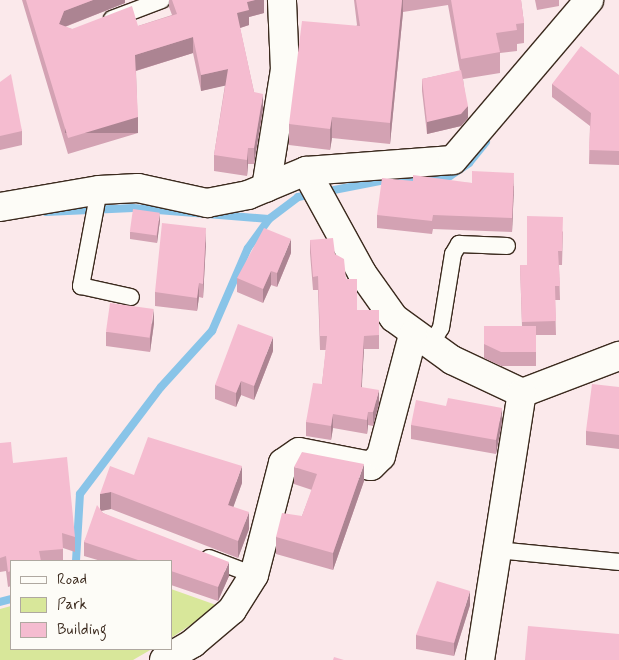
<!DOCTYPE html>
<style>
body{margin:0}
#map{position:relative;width:619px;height:660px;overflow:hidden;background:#fbe9eb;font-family:Mynerve,sans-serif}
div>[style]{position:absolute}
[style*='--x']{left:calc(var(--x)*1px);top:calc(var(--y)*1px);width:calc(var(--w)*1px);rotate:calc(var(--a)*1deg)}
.green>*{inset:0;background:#d8e79a}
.stream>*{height:8px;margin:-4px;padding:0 4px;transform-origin:4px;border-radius:4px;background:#89c4e8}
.roads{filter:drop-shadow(1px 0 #3b2a1e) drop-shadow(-1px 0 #3b2a1e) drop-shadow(0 1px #3b2a1e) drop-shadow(0 -1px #3b2a1e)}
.service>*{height:16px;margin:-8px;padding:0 8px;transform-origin:8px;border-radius:8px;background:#fdfcf7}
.minor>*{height:28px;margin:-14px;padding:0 14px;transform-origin:14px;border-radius:14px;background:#fdfcf7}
.wall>*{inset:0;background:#d3a2b3}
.shaded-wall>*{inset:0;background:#ac8492;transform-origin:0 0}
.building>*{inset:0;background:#f5bcd0;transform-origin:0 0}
span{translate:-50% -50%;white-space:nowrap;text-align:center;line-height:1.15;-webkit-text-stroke:4px #fdfcf7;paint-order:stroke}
.legend{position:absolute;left:10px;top:560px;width:162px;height:90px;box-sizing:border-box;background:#fdfcf7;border:1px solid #afa8a0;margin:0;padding:6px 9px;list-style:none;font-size:15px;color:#3b2a1e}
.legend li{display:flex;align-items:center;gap:10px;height:25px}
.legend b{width:25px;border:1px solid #afa8a0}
</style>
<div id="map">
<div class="green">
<div style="clip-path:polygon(171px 589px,219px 606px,171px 638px)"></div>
<div style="clip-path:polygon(11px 606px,11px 649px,152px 649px,133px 660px,0 660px,0 609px)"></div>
</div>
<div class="stream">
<div style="--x:46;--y:212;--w:87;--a:-2.6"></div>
<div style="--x:133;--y:208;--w:136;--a:4.6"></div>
<div style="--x:269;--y:219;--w:36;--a:-37"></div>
<div style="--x:298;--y:197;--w:95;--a:-11"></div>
<div style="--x:391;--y:179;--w:59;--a:-2.9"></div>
<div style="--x:450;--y:176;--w:23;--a:-34"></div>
<div style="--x:469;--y:163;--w:27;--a:-51"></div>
<div style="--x:76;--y:561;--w:67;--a:-86.6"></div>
<div style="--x:80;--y:494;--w:134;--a:-52.9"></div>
<div style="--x:161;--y:387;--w:76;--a:-47.7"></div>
<div style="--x:212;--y:331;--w:90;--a:-66.6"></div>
<div style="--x:248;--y:248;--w:36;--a:-54"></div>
<div style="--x:0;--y:602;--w:11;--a:-15"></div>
</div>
<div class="roads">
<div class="service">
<div style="--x:112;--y:19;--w:53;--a:-20.8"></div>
<div style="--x:99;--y:190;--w:98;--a:100.6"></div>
<div style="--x:81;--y:286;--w:51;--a:12.4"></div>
<div style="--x:430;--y:346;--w:21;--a:-59"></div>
<div style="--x:441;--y:328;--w:75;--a:-80.8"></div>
<div style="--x:453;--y:254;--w:12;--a:-59"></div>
<div style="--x:459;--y:244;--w:48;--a:2.4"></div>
<div style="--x:497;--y:550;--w:123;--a:5.6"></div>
<div style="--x:209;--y:558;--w:48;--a:20.7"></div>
</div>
<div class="minor">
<div style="--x:306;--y:171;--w:116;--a:61.2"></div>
<div style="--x:362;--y:273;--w:55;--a:54.6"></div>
<div style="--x:394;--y:318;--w:72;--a:35.9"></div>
<div style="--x:452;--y:360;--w:77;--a:25.2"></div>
<div style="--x:522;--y:393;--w:104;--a:-20.9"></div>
<div style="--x:266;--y:188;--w:120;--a:-80.9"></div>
<div style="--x:285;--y:70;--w:70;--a:-92.5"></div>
<div style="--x:0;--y:207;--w:100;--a:-9.7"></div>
<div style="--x:99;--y:190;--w:39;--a:-3"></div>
<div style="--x:138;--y:188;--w:71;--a:12.3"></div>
<div style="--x:207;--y:203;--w:42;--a:-11"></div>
<div style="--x:248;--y:195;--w:63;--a:-22.5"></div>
<div style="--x:306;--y:171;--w:147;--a:-4.3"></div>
<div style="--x:453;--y:160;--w:210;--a:-49.6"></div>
<div style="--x:164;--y:660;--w:34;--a:-30"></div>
<div style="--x:193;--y:643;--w:51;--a:-40.2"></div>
<div style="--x:232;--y:610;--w:41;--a:-57.8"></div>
<div style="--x:254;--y:575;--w:116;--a:-75.5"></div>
<div style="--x:283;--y:463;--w:19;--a:-35"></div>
<div style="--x:299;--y:452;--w:73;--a:11"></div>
<div style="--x:371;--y:466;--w:14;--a:-45"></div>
<div style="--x:381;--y:456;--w:125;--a:-75.2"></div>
<div style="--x:480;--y:660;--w:270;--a:-81.1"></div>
</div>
</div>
<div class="wall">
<div style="clip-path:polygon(22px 0,125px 0,125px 3px,65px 27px,72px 29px,138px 26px,172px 15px,169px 7px,169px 0,264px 0,264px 13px,249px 17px,249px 25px,240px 28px,254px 92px,263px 109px,254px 164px,248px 164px,247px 176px,214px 171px,214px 155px,225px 85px,201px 91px,193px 53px,136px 71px,138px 133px,68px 154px)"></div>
<div style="clip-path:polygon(354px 0,521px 0,524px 23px,524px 43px,517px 44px,517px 51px,500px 53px,500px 73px,463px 79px,468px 118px,461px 126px,427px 134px,422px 91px,422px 79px,460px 71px,448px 5px,403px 12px,390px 144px,332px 138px,330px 150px,289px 145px,289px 124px,357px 25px)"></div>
<div style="clip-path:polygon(535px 0,559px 0,559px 6px,537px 10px)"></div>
<div style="clip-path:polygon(619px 75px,619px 165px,589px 164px,590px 126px,552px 97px,552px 84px)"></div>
<div style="clip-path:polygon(0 82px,22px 131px,22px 145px,0 150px)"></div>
<div style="clip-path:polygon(413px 181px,472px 183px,514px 186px,512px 232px,433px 229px,432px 234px,377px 228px,377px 215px)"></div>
<div style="clip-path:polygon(160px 220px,157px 243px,130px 239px,130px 232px)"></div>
<div style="clip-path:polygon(563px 231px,562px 265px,559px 265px,560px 300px,555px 300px,556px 335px,536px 335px,536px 366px,501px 366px,484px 358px,484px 326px,522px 326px,520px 265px,527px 265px)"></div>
<div style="clip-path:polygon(310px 240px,335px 254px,357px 310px,379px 310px,379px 349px,364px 349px,361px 388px,379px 404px,373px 426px,368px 425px,367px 434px,333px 428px,331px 440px,306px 436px,306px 422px,322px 384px,326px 350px,320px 350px,318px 290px,313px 290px,310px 253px)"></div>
<div style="clip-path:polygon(206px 242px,203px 298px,199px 297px,197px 311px,155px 306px,155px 292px)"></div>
<div style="clip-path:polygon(291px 253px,277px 287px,271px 285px,263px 303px,237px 292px,237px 278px)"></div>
<div style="clip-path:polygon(154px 323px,150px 352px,106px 346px,106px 332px)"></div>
<div style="clip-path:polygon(273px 351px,254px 400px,241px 395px,236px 407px,215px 399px,215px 385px)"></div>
<div style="clip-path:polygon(619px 387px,619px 449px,586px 445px,586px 431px)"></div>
<div style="clip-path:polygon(446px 406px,502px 422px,496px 454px,411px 439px,411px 425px)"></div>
<div style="clip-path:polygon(0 440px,0 443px,13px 463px,75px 537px,75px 552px,63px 548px,63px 561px,11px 561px,11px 586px,8px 587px,6px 571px,0 572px)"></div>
<div style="clip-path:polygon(294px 467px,364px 481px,333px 570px,276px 554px,276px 537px,302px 516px,312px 490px,294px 484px)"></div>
<div style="clip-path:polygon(134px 475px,242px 483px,233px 507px,249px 529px,238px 558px,111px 509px,101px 511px,103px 513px,229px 576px,218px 601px,171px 585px,171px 561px,101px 561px,84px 556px,84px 542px,100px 509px,100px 494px)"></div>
<div style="clip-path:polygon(470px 605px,454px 656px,416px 649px,416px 635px)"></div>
</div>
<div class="shaded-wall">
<div style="clip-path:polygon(93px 0,125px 0,125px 3px,64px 27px,59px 24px,64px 11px)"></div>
<div style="clip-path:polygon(255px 0,264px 0,264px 13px,249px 17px,249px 25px,237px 29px,237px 13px,247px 2px)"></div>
<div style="clip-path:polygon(402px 0,403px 0,403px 12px,390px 144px,390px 123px)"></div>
<div style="clip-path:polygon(193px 37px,193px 53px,135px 71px,135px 55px)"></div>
<div style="clip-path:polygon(228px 69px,228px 85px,201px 91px,201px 75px)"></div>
<div style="clip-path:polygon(263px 94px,263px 109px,254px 164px,254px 148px)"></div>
<div style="clip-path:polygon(468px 106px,468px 118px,461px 126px,427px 134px,427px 122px)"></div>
<div style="left:138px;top:117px;width:16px;height:73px;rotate:90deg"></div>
<div style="clip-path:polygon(332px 117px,332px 138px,330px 150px,330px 129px)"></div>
<div style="clip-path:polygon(248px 148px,248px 164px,247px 176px,247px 160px)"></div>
<div style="clip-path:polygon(514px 173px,514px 186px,512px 232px,512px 218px)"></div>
<div style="clip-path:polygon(160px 213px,160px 220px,157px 243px,157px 235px)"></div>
<div style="clip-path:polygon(206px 228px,206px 242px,203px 298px,203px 284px)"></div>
<div style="clip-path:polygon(291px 239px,291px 253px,277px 287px,277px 273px)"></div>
<div style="clip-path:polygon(271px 271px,271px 285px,263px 303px,263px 289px)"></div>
<div style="clip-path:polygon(199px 283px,199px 297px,197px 311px,197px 298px)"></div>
<div style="clip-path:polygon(154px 309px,154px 323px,150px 352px,150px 338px)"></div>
<div style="clip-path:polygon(364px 336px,364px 349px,361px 401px,361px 387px)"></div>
<div style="clip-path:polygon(273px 337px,273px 351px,254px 400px,254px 386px)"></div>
<div style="clip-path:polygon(241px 381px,241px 395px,236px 407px,236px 393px)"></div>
<div style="clip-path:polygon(379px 390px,379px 404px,373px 426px,373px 412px)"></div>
<div style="clip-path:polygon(502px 408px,502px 422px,496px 454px,496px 440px)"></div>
<div style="clip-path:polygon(368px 412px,368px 425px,367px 434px,367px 420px)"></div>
<div style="clip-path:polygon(333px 414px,333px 428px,331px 440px,331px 426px)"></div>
<div style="clip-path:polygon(364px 464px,364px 481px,333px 570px,333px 553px)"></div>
<div style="clip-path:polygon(242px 466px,242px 483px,228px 522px,228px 505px)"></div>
<div style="clip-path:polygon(111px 492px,111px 509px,100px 511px,100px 494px)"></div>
<div style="clip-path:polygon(249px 512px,249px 529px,238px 558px,238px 541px)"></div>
<div style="clip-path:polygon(229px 562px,229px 576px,218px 601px,218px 587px)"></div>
<div style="clip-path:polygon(470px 591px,470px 605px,454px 656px,454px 643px)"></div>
</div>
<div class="building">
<div style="clip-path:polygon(26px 0,93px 0,64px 11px,59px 24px,72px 29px,132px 6px,138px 26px,177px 14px,172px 0,255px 0,247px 2px,249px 10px,237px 13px,254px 92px,263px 94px,254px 148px,248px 148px,247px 160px,214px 155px,228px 69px,201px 75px,193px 37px,135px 55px,138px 117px,68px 138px)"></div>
<div style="clip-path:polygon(356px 0,402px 0,390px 123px,332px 117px,330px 129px,289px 124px,302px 21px,360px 26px)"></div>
<div style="clip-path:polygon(451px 0,521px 0,524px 23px,516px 24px,517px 30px,496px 33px,500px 52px,461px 59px)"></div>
<div style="clip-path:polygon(581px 46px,619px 75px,619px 151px,589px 150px,591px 113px,552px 84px)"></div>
<div style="clip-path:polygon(461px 70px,468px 106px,461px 114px,427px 122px,422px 79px)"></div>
<div style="clip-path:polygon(11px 74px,22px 131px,0 136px,0 82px)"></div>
<div style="clip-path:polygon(472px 171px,514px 173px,512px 218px,433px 215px,432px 221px,377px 215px,382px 178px,413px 181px,413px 175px,472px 183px)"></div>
<div style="left:133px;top:209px;width:27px;height:23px;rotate:8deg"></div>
<div style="clip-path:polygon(527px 216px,563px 217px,562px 251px,558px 251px,560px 286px,555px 286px,556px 321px,522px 322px,520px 265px,527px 265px)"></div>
<div style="clip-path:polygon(162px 223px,206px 228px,203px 284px,199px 283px,197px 298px,155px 292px)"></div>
<div style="clip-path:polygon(264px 228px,291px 239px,277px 273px,271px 271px,263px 289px,237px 278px)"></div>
<div style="clip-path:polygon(333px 238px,335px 254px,344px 259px,346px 279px,357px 279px,357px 310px,379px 310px,379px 335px,364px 336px,361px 387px,379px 390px,373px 412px,368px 412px,367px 420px,333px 414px,331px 426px,306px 422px,313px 383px,322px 384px,327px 336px,320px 336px,318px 276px,313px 277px,310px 240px)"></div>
<div style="left:110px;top:303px;width:44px;height:29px;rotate:8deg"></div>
<div style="clip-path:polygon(238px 324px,273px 337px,254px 386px,241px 381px,236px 393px,215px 385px)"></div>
<div style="clip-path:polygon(484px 326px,536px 326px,536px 352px,501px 352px,484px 344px)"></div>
<div style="clip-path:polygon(592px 384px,619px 387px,619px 435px,586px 431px)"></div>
<div style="clip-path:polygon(448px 398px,502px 408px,496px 440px,411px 425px,416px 400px,446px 406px)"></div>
<div style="clip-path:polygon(148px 437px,242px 466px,228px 505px,249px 512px,238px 541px,111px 492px,100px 494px,110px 466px,134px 475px)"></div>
<div style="clip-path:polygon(0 440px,0 443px,11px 442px,13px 463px,67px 457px,75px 537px,62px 533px,63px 549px,39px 551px,41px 561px,11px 561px,11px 571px,8px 572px,6px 556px,0 558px)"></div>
<div style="clip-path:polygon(302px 452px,364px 464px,333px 553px,276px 537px,282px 513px,302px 516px,317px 474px,294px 467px)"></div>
<div style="clip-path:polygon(97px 505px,103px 513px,229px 562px,218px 587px,171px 571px,171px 561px,141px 561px,84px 542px)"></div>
<div style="clip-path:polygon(437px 581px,470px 591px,454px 643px,416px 635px)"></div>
<div style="clip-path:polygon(528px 626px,619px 634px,619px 660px,525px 660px)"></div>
<div style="clip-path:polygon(334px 657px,344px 660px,333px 660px)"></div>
</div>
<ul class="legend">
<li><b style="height:6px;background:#fdfcf7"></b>Road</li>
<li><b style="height:14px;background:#d8e79a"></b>Park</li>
<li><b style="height:14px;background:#f5bcd0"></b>Building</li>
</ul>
</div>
